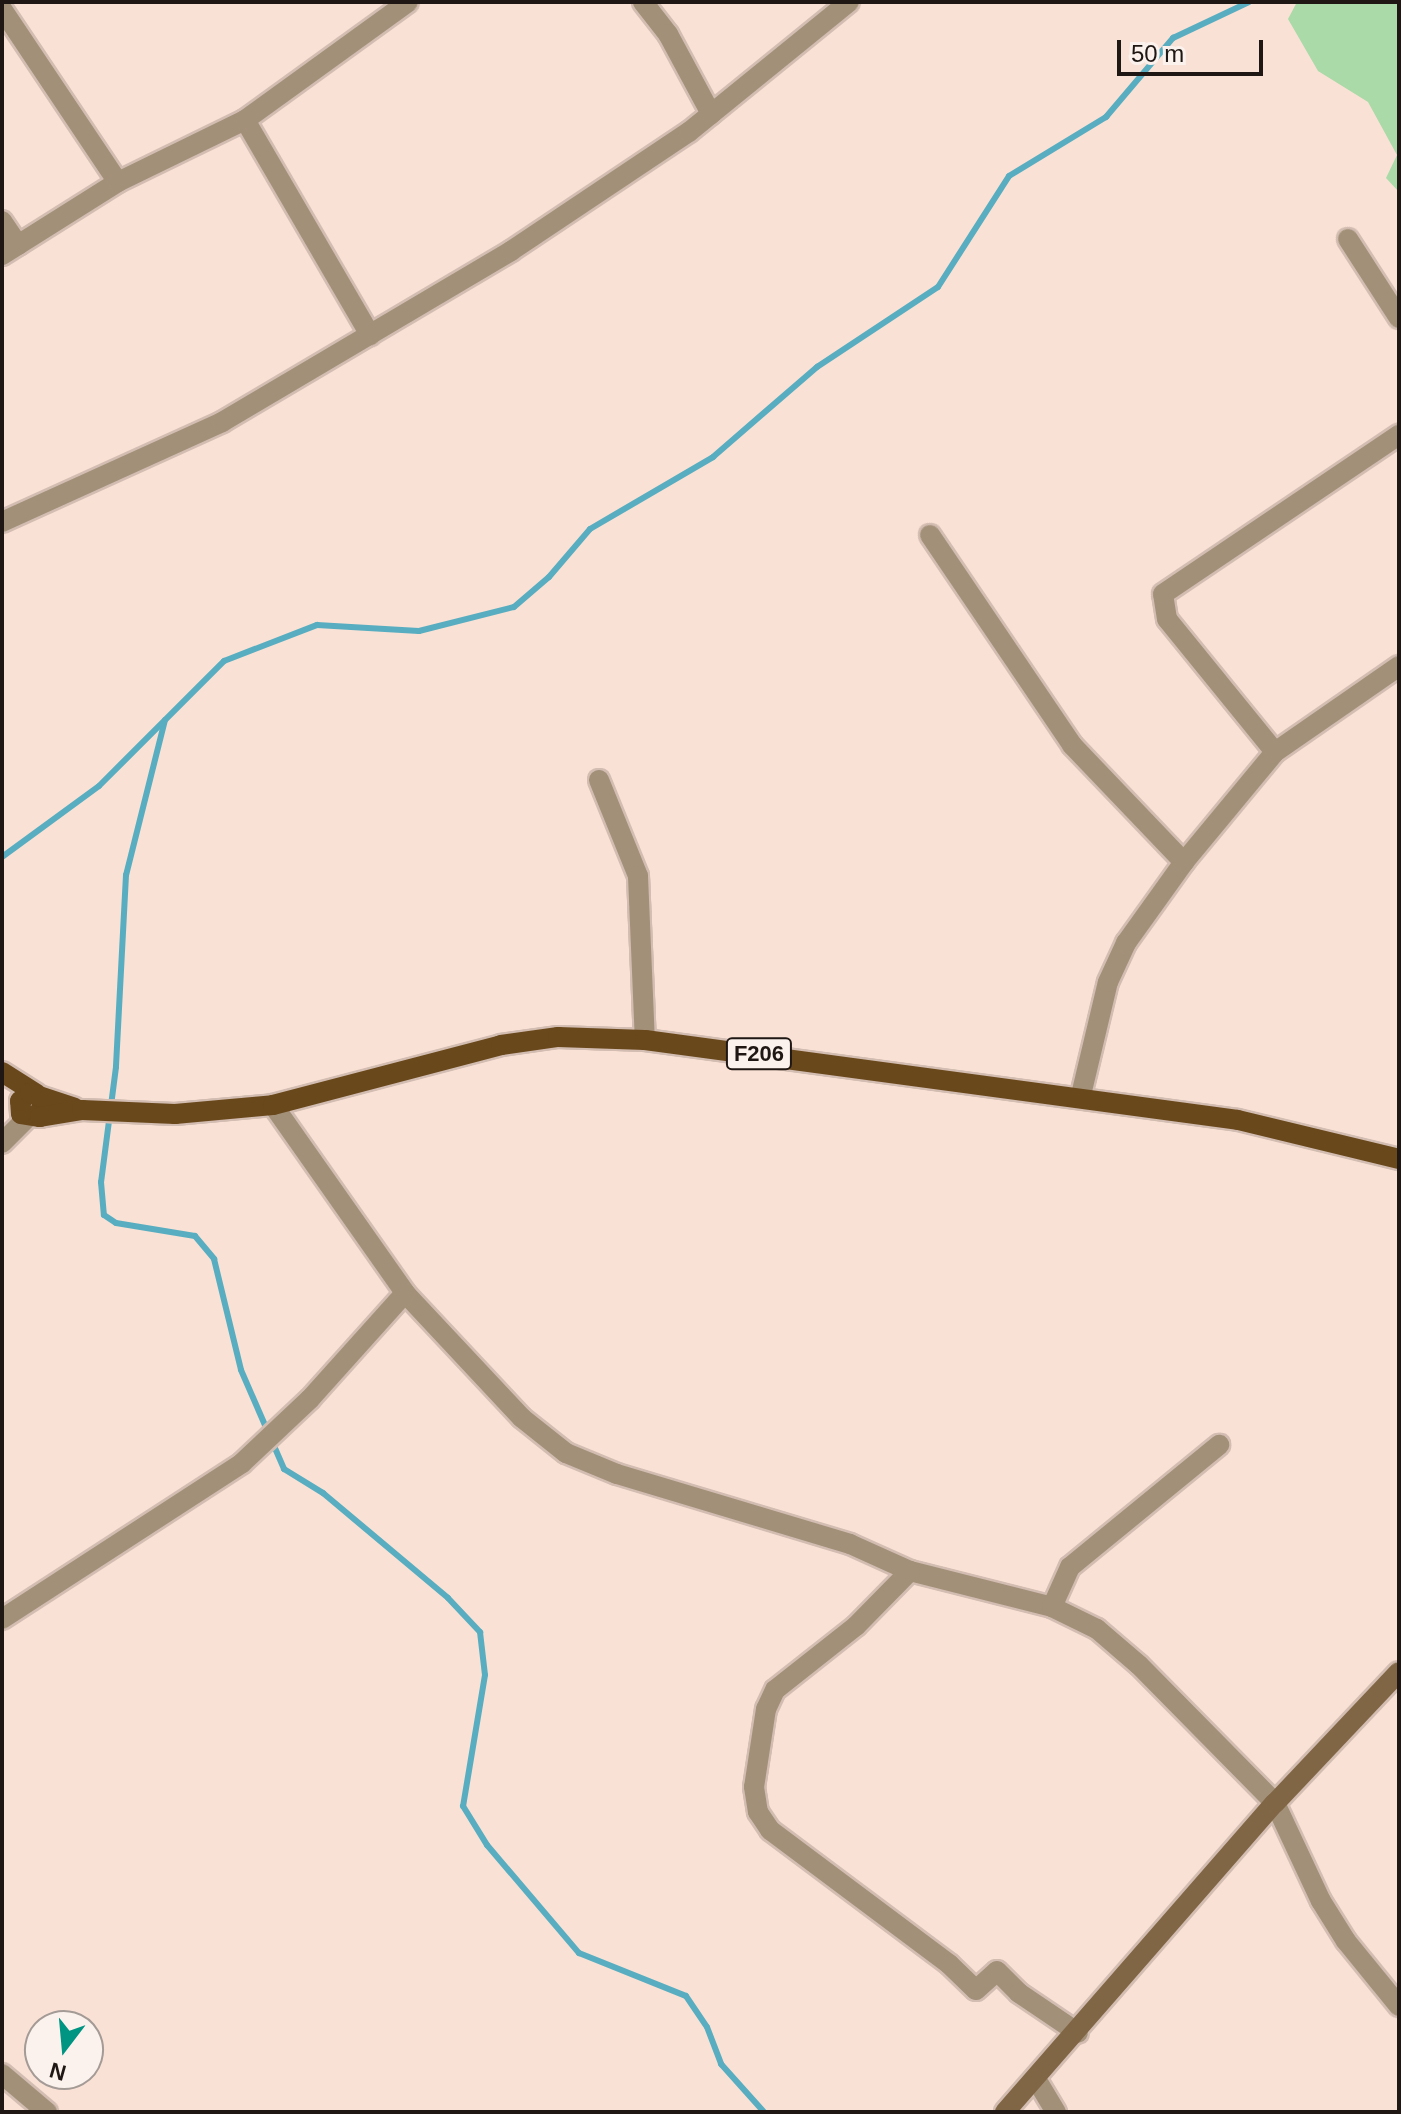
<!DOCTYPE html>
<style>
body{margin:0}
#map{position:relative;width:1401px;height:2114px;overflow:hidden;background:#fae1d5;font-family:Arial,sans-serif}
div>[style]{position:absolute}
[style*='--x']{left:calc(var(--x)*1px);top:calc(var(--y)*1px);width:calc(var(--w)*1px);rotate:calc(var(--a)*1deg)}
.green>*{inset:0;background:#a9daa8}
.stream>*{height:6px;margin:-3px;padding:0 3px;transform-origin:3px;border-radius:3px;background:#58aec0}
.roads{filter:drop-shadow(2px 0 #d3bdb2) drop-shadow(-2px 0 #d3bdb2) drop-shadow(0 2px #d3bdb2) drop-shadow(0 -2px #d3bdb2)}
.minor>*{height:20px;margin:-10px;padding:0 10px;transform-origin:10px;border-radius:10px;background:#a39079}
.secondary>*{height:20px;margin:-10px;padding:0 10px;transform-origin:10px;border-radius:10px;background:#816645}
.primary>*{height:20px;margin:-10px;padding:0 10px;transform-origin:10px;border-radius:10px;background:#69481c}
span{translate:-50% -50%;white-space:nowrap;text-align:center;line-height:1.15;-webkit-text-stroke:6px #fcf2ed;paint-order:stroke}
.shield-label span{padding:2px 6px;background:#fcf2ed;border:2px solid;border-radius:6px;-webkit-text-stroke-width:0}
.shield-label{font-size:22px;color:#1f1713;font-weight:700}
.frame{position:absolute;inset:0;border:4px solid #1f1713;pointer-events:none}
.north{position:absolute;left:24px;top:2010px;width:80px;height:80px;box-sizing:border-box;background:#fcf2ed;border:2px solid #a49a96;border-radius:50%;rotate:196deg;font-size:22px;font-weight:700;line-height:32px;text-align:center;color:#1f1713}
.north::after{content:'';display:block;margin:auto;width:28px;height:36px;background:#009483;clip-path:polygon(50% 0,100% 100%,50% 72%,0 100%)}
.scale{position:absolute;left:1117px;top:40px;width:146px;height:36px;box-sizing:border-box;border:4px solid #1f1713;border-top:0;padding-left:10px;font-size:24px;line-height:28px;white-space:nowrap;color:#1f1713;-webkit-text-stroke:6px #fcf2ed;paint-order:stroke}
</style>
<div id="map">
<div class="green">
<div style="clip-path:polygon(1297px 2px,1399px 2px,1399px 192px,1386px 178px,1397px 155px,1368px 102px,1318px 71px,1288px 19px)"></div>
</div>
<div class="stream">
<div style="--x:165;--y:720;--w:160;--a:104.1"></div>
<div style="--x:126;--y:875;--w:192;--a:93"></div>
<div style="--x:116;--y:1067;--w:116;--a:97.4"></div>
<div style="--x:101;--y:1182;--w:33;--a:85"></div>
<div style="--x:104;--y:1215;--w:14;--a:34"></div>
<div style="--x:116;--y:1223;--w:80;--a:9.3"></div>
<div style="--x:195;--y:1236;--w:30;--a:50"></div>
<div style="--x:214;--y:1259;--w:114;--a:76.3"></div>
<div style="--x:241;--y:1370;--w:108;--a:66.5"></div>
<div style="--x:284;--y:1469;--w:46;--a:31.6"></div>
<div style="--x:323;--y:1493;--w:163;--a:40"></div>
<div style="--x:448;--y:1598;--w:47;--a:46.7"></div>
<div style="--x:480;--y:1632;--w:43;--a:83.4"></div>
<div style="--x:485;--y:1675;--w:133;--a:99.5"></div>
<div style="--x:463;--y:1806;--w:46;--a:58.4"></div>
<div style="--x:487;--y:1845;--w:142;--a:49.6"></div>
<div style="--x:579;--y:1953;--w:115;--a:21.9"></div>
<div style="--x:686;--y:1996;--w:37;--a:56"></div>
<div style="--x:707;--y:2027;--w:40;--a:69"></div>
<div style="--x:721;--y:2064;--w:64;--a:48.1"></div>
<div style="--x:2;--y:857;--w:120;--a:-36.2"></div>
<div style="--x:99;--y:786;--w:177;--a:-45"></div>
<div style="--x:224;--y:661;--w:100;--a:-21.2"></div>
<div style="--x:317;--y:625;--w:102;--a:3.4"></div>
<div style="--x:419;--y:631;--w:98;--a:-14.2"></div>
<div style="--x:514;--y:607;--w:46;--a:-40.6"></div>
<div style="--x:549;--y:577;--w:63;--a:-49.5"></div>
<div style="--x:590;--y:529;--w:143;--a:-30.3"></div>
<div style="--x:713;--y:457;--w:138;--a:-40.9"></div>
<div style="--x:817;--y:367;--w:145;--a:-33.5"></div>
<div style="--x:938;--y:287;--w:132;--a:-57.4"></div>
<div style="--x:1009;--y:176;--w:114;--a:-31.3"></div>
<div style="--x:1106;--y:117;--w:104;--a:-49.7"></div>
<div style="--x:1173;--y:38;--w:84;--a:-25.3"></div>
</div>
<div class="roads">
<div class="minor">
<div style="--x:643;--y:2;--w:41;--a:52"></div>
<div style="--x:668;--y:34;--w:91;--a:61.7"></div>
<div style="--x:2;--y:9;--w:208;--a:56.2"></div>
<div style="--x:245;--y:120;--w:249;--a:59.8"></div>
<div style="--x:2;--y:221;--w:29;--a:56"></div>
<div style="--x:1348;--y:239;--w:94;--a:57.2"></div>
<div style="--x:2;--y:255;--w:137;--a:-32.2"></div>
<div style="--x:118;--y:182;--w:141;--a:-26"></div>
<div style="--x:245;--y:120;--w:201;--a:-35.9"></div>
<div style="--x:2;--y:522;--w:242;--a:-24.4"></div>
<div style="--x:222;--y:422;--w:336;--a:-30.6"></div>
<div style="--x:511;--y:251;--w:214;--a:-33.8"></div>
<div style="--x:689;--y:132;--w:206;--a:-39.1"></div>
<div style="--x:930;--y:535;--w:254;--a:55.9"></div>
<div style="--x:1072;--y:745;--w:162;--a:46.3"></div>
<div style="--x:1275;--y:752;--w:171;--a:-129.1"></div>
<div style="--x:1167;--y:619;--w:25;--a:-99"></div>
<div style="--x:1163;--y:594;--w:285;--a:-34"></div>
<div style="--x:599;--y:780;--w:104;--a:67.9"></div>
<div style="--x:638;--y:876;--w:164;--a:87.6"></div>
<div style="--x:1081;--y:1095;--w:116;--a:-76.6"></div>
<div style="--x:1108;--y:982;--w:43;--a:-65.2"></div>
<div style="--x:1126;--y:943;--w:100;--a:-54.4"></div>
<div style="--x:1184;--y:862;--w:143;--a:-50.4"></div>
<div style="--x:1275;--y:752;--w:151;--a:-34.7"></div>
<div style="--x:273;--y:1105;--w:230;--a:54.9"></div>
<div style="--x:405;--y:1293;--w:171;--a:46.9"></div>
<div style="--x:522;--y:1418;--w:56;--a:38.5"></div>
<div style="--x:566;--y:1453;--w:55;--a:22.4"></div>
<div style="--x:617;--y:1474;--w:243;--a:16.7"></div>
<div style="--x:850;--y:1544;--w:66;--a:24.2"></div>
<div style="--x:910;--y:1571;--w:146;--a:14.2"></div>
<div style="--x:1052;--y:1607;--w:50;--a:26.1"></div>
<div style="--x:1097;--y:1629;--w:55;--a:40.6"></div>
<div style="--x:1139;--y:1665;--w:194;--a:45.4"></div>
<div style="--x:1275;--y:1803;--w:108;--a:64.9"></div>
<div style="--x:1321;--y:1901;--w:47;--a:58"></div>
<div style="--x:1346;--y:1941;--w:84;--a:50.8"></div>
<div style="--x:2;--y:1143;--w:35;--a:-45"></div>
<div style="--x:910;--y:1571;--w:77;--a:134.5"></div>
<div style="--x:856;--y:1626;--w:103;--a:141.7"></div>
<div style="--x:775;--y:1690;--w:21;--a:115"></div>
<div style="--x:766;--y:1709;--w:79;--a:98.7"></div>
<div style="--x:754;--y:1787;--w:25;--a:81"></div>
<div style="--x:758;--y:1812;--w:22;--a:56"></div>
<div style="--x:770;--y:1830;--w:224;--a:36.8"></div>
<div style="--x:949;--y:1964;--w:37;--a:44"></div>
<div style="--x:976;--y:1990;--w:28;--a:-42"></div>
<div style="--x:997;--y:1971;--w:31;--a:45"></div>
<div style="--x:1019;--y:1993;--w:71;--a:34.1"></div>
<div style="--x:1052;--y:1607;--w:44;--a:-65.8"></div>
<div style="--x:1070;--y:1567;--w:193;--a:-39.3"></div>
<div style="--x:2;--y:1619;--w:286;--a:-33"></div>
<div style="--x:242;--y:1463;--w:93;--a:-43.3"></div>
<div style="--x:310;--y:1399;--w:142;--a:-48.1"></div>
<div style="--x:2;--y:2074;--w:59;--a:40.2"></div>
<div style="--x:1036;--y:2079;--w:39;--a:59"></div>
</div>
<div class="secondary">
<div style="--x:1005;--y:2112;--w:410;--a:-48.9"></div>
<div style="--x:1275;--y:1803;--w:180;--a:-46.6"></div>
</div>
<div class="primary">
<div style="--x:2;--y:1072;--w:41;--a:32.2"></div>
<div style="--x:43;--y:1098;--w:19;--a:99"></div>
<div style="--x:40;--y:1117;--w:19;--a:-171"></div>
<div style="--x:21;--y:1114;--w:13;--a:-94"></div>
<div style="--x:20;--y:1101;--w:13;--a:-39"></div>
<div style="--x:30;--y:1093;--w:47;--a:18.4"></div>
<div style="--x:40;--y:1117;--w:43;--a:-9.5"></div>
<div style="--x:82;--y:1110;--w:93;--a:2.5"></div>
<div style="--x:175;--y:1114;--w:98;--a:-5.2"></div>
<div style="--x:273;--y:1105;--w:236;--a:-14.7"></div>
<div style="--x:501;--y:1045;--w:58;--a:-8"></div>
<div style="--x:558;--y:1037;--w:87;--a:2"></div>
<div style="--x:645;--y:1040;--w:598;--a:7.68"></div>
<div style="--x:1238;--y:1120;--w:166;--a:13.6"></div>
</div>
</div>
<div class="shield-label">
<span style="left:759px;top:1054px">F206</span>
</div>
<div class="frame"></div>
<div class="north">N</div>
<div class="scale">50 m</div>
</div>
